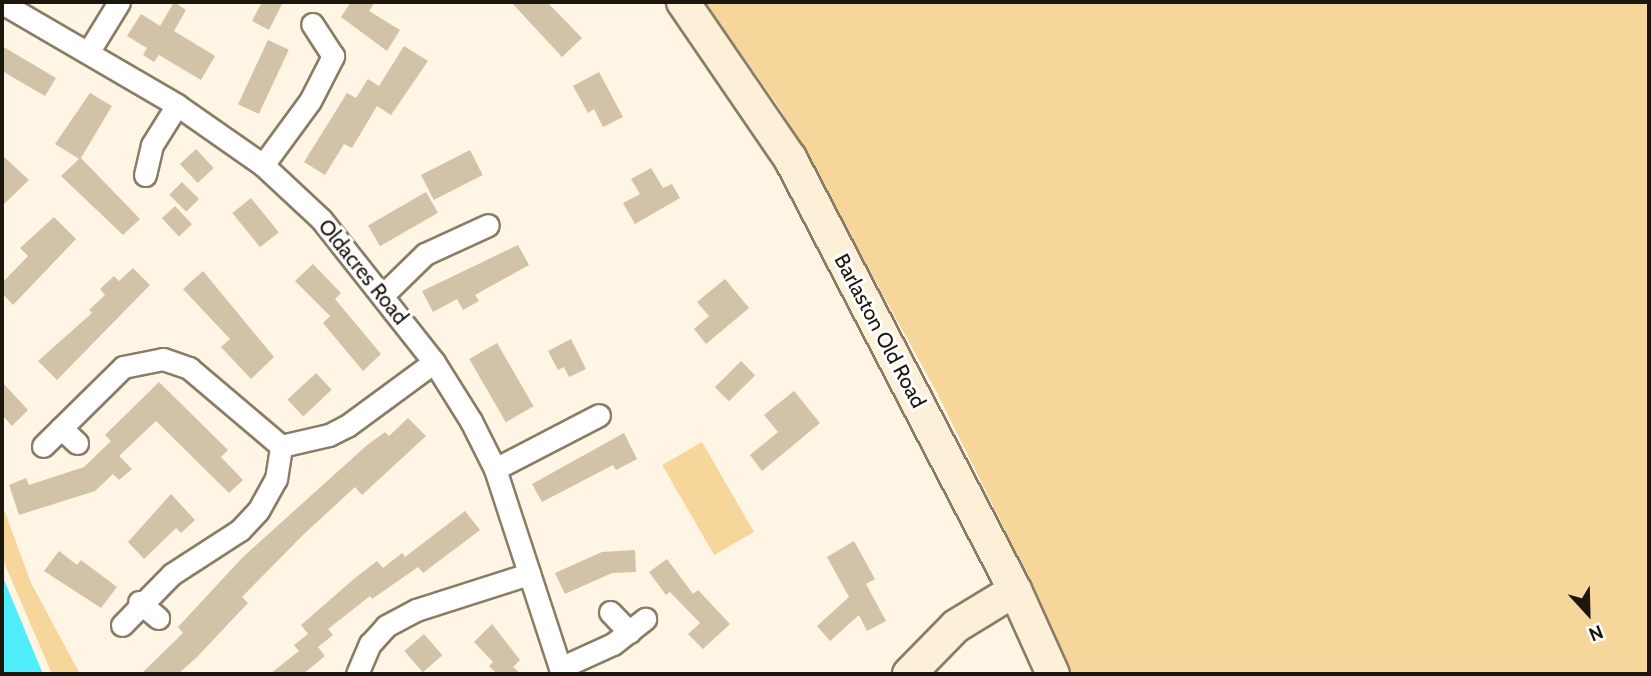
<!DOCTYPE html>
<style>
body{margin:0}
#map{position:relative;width:1651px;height:676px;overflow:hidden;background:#fff5e5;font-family:Cabin,sans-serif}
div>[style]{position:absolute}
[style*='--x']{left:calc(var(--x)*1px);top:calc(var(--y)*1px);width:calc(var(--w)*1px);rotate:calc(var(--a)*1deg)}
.green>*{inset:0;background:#f7d69c;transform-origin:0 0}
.water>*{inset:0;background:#50edfc}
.building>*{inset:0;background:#d1c2a8;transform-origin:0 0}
.roads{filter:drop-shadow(2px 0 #8b7d65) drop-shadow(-2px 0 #8b7d65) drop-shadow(0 2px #8b7d65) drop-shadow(0 -2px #8b7d65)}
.street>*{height:21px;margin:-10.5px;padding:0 10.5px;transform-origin:10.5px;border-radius:10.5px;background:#fff}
.secondary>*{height:32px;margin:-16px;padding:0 16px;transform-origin:16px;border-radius:16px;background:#fcf0d9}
span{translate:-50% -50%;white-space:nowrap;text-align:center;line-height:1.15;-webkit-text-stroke:6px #fff;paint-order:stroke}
.street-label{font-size:21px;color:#1c170d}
.frame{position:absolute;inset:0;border:4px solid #1c170d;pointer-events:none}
.north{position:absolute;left:1553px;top:578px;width:70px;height:70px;-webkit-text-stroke:5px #fff;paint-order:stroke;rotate:158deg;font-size:19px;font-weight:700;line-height:28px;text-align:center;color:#1c170d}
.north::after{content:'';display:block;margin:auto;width:24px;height:32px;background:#1c170d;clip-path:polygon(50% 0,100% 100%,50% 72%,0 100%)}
</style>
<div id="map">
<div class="green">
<div style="clip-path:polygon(705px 2px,1649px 2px,1649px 674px,1067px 674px,1016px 552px,936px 391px,781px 110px)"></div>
<div style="left:702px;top:442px;width:104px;height:46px;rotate:60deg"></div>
<div style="clip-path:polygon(2px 504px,31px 583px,80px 674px,52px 674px,2px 558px)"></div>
</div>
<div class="water">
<div style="clip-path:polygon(2px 575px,5px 582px,43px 674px,2px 674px)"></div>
</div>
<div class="building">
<div style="clip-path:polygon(174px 2px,186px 10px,174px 31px,215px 56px,201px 80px,159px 55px,154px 62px,143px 55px,147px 48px,127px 36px,141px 14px,160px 26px)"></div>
<div style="clip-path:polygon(262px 2px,283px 2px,269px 30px,252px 21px)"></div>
<div style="clip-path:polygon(351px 2px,375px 2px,369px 11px,400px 30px,387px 51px,341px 17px)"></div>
<div style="clip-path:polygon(511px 2px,547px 2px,582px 38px,562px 57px)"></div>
<div style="left:268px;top:40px;width:23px;height:71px;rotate:25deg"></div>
<div style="clip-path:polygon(2px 46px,56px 78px,45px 96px,2px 71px)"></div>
<div style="clip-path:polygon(404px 46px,428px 61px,391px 115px,377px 106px,352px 148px,344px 144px,325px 175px,304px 162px,347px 93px,356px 98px,368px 79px,379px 86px)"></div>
<div style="clip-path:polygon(599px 72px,623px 117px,603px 127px,594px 109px,588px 113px,573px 86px)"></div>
<div style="clip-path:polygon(90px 93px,112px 106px,81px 158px,140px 219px,123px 235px,61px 176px,79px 159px,55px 144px)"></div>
<div style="left:196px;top:149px;width:26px;height:22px;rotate:47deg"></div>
<div style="left:470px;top:150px;width:28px;height:55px;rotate:63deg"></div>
<div style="clip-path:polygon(2px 155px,29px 180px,2px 206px)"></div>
<div style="clip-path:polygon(651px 168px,663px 188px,672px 184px,680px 198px,635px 224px,623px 203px,640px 194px,631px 179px)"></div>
<div style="left:182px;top:182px;width:24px;height:18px;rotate:45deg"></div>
<div style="left:426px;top:192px;width:24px;height:67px;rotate:60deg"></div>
<div style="left:251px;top:198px;width:44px;height:24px;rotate:51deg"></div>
<div style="left:175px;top:206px;width:25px;height:18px;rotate:47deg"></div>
<div style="clip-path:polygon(54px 217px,76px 239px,13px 305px,2px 293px,2px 283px,28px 256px,20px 248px)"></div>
<div style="clip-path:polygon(518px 245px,529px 265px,475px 295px,479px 301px,463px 310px,457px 299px,433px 312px,422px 291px)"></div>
<div style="clip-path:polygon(313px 264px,341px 293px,335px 299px,381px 354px,363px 371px,323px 323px,330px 316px,295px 281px)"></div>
<div style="clip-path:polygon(133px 268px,150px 285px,57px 380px,38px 361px,92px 313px,89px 310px,105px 295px,100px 289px,114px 276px,119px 281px)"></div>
<div style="clip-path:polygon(203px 271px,274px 357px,251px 379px,221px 347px,230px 339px,183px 289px)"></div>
<div style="clip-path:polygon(725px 279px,749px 308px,706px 344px,694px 329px,709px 316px,697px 302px)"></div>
<div style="clip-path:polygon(571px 339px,586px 369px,569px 377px,564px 367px,558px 370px,548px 351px)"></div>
<div style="left:497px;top:343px;width:73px;height:32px;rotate:60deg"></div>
<div style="left:741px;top:361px;width:20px;height:37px;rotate:45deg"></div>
<div style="left:316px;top:373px;width:23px;height:39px;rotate:47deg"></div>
<div style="clip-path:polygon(2px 382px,28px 410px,12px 426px,2px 415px)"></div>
<div style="clip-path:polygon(159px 382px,228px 450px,221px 457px,243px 480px,229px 493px,156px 421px,119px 456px,132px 469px,119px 480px,113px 474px,95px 491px,19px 515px,9px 485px,26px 478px,29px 485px,84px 467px,111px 441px,105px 435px)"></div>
<div style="clip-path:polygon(794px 391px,820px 423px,762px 471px,750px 455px,778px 432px,764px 415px)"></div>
<div style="clip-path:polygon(408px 418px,426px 436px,362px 495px,355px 487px,304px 534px,242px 597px,248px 603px,197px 657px,178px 674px,141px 674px,183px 633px,178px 627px,243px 557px,366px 446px,385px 432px,389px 436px)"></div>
<div style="clip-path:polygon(624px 433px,637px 459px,616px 470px,613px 465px,542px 502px,532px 484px)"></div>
<div style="clip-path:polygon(171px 494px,195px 520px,181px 533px,176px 528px,144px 559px,128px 542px)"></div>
<div style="clip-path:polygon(465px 511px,480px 530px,423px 573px,418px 567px,372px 599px,370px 596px,328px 629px,333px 635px,318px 647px,325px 656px,303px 674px,270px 674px,299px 651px,294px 645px,308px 634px,301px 625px,355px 578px,377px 561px,383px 568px,402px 553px,405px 557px)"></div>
<div style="clip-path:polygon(854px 541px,875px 579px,866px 584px,886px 621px,867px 631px,859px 615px,830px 641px,817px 626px,849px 597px,827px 557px)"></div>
<div style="clip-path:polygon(635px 550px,636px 572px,612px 573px,565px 594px,555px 573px,602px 552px)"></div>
<div style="clip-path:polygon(59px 551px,77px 565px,81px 560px,117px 587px,101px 608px,44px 571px)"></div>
<div style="clip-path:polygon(667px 559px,693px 594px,698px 590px,730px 624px,703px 649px,688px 634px,700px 623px,670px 592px,666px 595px,649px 572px)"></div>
<div style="clip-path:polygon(492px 624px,520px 660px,513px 667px,521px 674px,497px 674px,489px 666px,493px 662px,474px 642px)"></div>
<div style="left:424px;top:634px;width:28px;height:26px;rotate:49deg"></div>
</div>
<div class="roads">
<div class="street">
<div style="--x:2;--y:3;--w:203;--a:30.2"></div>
<div style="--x:177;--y:105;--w:105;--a:34.9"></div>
<div style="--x:263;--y:165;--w:79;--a:43"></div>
<div style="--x:321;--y:219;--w:182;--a:51.7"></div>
<div style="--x:434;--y:362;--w:70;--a:57.9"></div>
<div style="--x:471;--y:421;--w:54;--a:63.4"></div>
<div style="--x:495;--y:469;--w:216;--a:71.9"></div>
<div style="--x:89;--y:51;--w:57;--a:-58.5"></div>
<div style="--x:263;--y:165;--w:79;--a:-53.7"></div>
<div style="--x:310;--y:101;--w:51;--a:-62.9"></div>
<div style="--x:333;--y:56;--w:38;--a:-123"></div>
<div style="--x:145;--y:175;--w:31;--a:-77"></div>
<div style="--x:152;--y:145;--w:47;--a:-58"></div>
<div style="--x:383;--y:295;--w:59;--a:-44.3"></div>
<div style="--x:425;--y:254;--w:69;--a:-24.7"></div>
<div style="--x:61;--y:428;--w:22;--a:43"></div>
<div style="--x:43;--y:446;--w:112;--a:-44.6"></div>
<div style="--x:123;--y:367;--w:41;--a:-11.3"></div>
<div style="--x:163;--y:359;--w:28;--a:19"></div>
<div style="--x:189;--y:368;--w:121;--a:40.3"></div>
<div style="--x:281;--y:446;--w:49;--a:-12.9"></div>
<div style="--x:329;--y:435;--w:20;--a:-27"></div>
<div style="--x:347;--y:426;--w:108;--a:-36.3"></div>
<div style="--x:495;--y:469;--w:117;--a:-27.4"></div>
<div style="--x:139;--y:602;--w:25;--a:40"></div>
<div style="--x:610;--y:612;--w:28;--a:46"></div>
<div style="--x:122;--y:625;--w:71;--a:-45.6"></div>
<div style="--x:172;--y:574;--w:81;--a:-32.9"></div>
<div style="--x:240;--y:530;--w:26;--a:-47"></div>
<div style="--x:258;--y:511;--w:37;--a:-61"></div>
<div style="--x:276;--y:479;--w:33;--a:-81"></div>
<div style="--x:560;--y:668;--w:58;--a:-24.4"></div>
<div style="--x:613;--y:644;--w:41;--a:-38"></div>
<div style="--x:357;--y:674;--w:33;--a:-67"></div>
<div style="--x:370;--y:644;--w:24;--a:-48"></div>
<div style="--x:386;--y:626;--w:34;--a:-28"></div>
<div style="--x:416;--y:610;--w:119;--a:-17.7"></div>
</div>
<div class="secondary">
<div style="--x:683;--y:2;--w:189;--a:55.6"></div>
<div style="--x:790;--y:158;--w:487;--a:62.5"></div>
<div style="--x:1015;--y:590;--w:92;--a:65.7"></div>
<div style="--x:909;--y:674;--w:67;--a:-45.6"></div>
<div style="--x:956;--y:626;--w:69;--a:-31.4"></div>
</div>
</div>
<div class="street-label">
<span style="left:363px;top:272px;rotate:51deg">Oldacres Road</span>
<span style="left:880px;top:331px;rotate:62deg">Barlaston Old Road</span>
</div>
<div class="frame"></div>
<div class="north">N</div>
</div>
